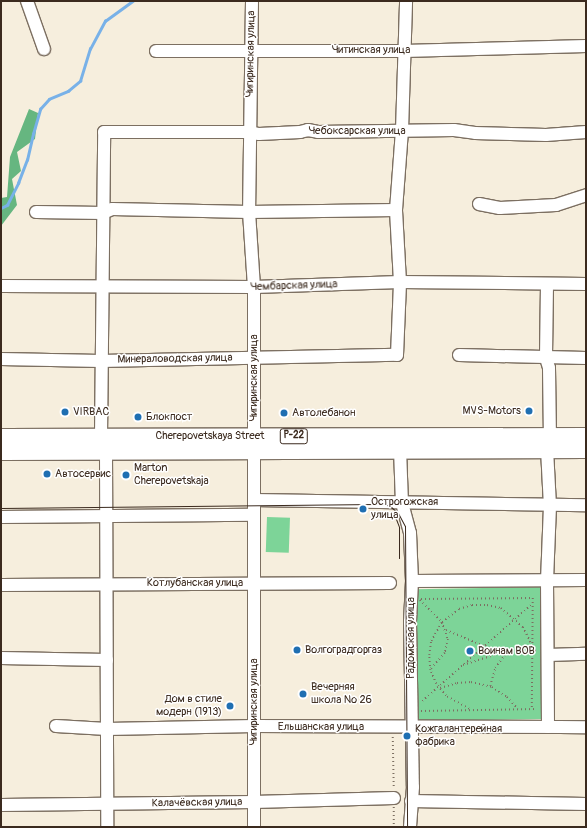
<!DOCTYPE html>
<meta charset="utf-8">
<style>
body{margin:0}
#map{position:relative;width:587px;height:828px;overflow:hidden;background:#f6eedd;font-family:Pangolin,sans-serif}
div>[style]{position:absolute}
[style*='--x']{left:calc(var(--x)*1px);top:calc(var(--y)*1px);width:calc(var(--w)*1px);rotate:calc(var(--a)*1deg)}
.green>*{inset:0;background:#7dd498;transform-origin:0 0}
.forest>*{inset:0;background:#66b680}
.stream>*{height:2.5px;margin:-1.25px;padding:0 1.25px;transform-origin:1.25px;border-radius:1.25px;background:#78b1e8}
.path>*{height:1.5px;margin-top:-0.75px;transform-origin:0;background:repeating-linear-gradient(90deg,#7c6f61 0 1px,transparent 0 4px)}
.roads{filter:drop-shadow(1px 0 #7c6f61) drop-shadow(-1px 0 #7c6f61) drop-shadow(0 1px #7c6f61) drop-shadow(0 -1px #7c6f61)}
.minor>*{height:12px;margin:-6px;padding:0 6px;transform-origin:6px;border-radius:6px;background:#fff}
.highway>*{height:17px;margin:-8.5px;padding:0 8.5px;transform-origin:8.5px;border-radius:8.5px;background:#fff}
.tram>*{height:1px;margin:-0.5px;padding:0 0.5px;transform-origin:0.5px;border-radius:0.5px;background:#3b2a1e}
.dots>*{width:11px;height:11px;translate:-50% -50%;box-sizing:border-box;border:2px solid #fff;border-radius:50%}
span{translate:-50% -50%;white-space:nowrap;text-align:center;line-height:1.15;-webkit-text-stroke:3px #fff;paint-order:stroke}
.shield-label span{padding:1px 3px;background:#fff;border:1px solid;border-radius:3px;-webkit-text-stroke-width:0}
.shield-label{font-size:10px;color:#3b2a1e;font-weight:700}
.street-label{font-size:11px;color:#3b2a1e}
.poi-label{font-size:11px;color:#3b2a1e}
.right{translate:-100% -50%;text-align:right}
.left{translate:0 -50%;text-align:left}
.frame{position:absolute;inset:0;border:2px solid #3b2a1e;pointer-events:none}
</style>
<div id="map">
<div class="green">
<div style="left:267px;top:517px;width:23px;height:35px;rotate:2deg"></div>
<div style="left:542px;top:587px;width:132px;height:126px;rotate:89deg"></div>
</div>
<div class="forest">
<div style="clip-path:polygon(29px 109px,38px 113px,35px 139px,17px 152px,21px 171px,12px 179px,17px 205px,1px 226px,1px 198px,7px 197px,10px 157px)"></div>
</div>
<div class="stream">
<div style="--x:1;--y:208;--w:7;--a:-27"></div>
<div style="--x:7;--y:205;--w:25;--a:-63"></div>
<div style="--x:18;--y:183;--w:25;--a:-69"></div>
<div style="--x:27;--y:160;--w:27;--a:-77"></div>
<div style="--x:33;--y:134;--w:26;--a:-74"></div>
<div style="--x:40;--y:109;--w:13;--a:-48"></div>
<div style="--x:49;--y:99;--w:21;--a:-23"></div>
<div style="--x:68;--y:91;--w:16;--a:-40"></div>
<div style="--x:80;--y:81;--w:34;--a:-73"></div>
<div style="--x:90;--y:49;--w:32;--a:-62"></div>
<div style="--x:105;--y:21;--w:34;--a:-36"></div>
</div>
<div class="path">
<div style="--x:421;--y:599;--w:112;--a:-0.5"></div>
<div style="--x:533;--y:598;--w:111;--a:90.5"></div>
<div style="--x:420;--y:600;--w:31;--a:45"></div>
<div style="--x:442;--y:622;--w:18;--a:71"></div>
<div style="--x:448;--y:639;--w:14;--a:102"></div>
<div style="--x:445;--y:653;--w:23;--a:131"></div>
<div style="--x:446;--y:630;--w:41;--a:22.8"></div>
<div style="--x:463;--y:665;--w:42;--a:-18"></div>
<div style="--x:503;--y:652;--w:35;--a:-2"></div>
<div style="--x:490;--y:686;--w:19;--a:-74"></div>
<div style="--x:495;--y:668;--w:15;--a:-53"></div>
<div style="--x:504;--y:656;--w:7;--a:-34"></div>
<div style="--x:440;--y:688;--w:18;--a:-16"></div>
<div style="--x:457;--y:683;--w:14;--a:-4"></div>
<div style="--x:471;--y:682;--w:22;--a:13"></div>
<div style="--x:492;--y:687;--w:18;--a:34"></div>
<div style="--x:507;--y:697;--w:16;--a:47"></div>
<div style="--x:422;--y:701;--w:148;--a:-41.4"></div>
<div style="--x:469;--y:709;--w:26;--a:-151"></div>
<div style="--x:446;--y:696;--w:16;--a:-130"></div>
<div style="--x:436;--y:684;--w:15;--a:-113"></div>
<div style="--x:430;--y:670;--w:15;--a:-94"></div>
<div style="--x:429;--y:655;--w:14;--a:-82"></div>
<div style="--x:431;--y:641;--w:22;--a:-60"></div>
<div style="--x:442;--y:622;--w:21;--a:-37"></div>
<div style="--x:459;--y:609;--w:14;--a:-17"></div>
<div style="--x:472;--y:605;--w:15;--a:0"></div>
<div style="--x:487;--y:605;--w:14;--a:12"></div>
<div style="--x:501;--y:608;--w:29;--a:41"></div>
<div style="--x:523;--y:627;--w:20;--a:63"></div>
<div style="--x:421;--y:711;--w:116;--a:-1"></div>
<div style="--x:393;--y:737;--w:52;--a:88.9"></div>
<div style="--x:394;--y:807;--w:20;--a:90"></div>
</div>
<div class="roads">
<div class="minor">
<div style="--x:27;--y:1;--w:51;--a:70.5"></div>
<div style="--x:252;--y:1;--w:211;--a:90.8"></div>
<div style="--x:249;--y:212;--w:75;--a:86.2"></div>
<div style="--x:254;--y:287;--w:540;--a:90"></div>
<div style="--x:156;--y:51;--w:248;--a:0"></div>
<div style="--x:404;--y:51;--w:182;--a:-1.6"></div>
<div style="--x:479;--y:204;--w:21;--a:11"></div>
<div style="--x:500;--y:208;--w:56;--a:-3.1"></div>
<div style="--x:556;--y:205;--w:32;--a:-18"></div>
<div style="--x:36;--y:212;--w:67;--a:0.9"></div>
<div style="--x:103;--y:213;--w:10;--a:-24"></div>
<div style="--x:112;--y:209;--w:137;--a:1.3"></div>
<div style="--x:249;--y:212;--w:147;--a:-0.8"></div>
<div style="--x:547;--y:285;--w:73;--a:90.8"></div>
<div style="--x:546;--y:358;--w:10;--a:73"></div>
<div style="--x:549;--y:368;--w:68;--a:89.2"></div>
<div style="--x:1;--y:286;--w:253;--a:0.2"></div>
<div style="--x:254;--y:287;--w:146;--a:-2"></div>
<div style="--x:400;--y:282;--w:186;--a:0.6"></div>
<div style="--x:459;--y:355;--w:127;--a:1.4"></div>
<div style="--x:1;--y:359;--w:100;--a:1.1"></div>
<div style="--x:101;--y:361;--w:296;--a:-1.2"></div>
<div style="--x:397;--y:355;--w:73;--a:-87.6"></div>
<div style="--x:400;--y:282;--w:72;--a:-93.2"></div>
<div style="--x:396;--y:210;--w:79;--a:-85.7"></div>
<div style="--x:402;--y:131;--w:130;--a:-88.2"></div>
<div style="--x:101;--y:437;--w:305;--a:-89.4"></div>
<div style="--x:104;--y:132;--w:146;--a:0"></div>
<div style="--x:250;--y:132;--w:9;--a:13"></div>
<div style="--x:259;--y:134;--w:41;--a:-2.8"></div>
<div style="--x:300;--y:132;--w:8;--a:-14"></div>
<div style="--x:308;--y:130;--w:10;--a:11"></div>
<div style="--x:318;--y:132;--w:136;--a:-0.8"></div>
<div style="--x:454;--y:130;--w:21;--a:8"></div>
<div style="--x:475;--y:133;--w:71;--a:1.6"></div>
<div style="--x:546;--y:135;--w:40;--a:-4.3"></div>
<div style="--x:400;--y:449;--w:54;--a:87.9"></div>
<div style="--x:402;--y:503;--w:31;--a:75"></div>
<div style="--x:410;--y:533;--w:48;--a:87.6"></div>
<div style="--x:412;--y:581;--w:41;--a:92.8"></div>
<div style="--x:410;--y:622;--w:165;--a:89"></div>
<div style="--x:413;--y:787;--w:40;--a:94.3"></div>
<div style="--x:547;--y:449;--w:57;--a:87"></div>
<div style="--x:550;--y:506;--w:75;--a:92.3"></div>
<div style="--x:547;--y:581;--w:146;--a:89.6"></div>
<div style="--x:106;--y:451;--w:376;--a:89.8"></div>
<div style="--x:254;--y:500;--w:332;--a:0.9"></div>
<div style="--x:1;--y:517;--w:253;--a:-0.5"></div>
<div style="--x:412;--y:581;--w:174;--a:-0.3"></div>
<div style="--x:1;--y:585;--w:389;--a:-0.3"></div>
<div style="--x:548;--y:655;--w:38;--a:-2"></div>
<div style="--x:1;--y:658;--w:106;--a:1.1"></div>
<div style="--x:56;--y:726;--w:51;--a:3.4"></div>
<div style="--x:107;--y:729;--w:147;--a:-1.2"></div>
<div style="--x:254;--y:726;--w:332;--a:0.2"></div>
<div style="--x:411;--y:801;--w:175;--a:1"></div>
<div style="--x:1;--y:805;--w:253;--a:-0.7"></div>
<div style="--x:254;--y:802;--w:140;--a:-1.6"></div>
</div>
<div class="highway">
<div style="--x:1;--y:437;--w:585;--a:-0.1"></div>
<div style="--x:1;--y:451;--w:585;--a:-0.2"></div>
</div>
</div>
<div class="tram">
<div style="--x:1;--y:508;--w:375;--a:-0.6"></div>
<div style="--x:376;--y:504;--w:9;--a:0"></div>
<div style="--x:385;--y:504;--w:7;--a:27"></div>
<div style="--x:391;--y:507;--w:9;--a:41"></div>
<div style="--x:398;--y:513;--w:15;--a:62"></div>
<div style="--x:405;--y:526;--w:301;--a:89.6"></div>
<div style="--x:390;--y:513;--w:8;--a:45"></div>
<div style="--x:396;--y:519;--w:9;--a:69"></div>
<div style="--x:399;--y:527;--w:31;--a:90"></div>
</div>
<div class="dots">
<div style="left:529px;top:411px;background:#1f6fb2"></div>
<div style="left:65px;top:412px;background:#1f6fb2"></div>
<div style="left:284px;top:413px;background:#1f6fb2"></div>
<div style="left:138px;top:417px;background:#1f6fb2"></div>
<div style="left:47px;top:474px;background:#1f6fb2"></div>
<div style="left:126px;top:475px;background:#1f6fb2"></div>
<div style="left:363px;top:509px;background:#1f6fb2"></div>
<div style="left:297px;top:650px;background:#1f6fb2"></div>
<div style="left:470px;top:651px;background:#1f6fb2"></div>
<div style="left:303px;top:694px;background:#1f6fb2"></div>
<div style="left:230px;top:706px;background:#1f6fb2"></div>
<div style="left:407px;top:736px;background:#1f6fb2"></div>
</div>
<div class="shield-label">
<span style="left:294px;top:436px">Р-22</span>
</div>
<div class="street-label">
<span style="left:371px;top:50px">Читинская улица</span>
<span style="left:251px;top:54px;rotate:-89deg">Чигиринская улица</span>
<span style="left:357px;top:131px">Чебоксарская улица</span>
<span style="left:294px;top:286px;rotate:-2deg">Чембарская улица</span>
<span style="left:175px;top:359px;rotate:-1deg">Минераловодская улица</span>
<span style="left:254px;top:378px;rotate:-90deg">Чигиринская улица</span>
<span style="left:210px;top:436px">Cherepovetskaya Street</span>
<span style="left:195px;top:583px">Котлубанская улица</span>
<span style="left:411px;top:638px;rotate:-90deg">Радомская улица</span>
<span style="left:254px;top:702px;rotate:-90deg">Чигиринская улица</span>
<span style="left:321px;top:727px">Ельшанская улица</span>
<span style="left:197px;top:803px;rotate:-1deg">Калачёвская улица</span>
</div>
<div class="poi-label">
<span class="right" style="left:521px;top:411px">MVS-Motors</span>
<span class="left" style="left:73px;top:412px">VIRBAC</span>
<span class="left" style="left:292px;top:413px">Автолебанон</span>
<span class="left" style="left:146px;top:417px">Блокпост</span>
<span class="left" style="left:134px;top:475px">Marton<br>Cherepovetskaja</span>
<span class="left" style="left:55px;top:474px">Автосервис</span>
<span class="left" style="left:371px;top:509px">Острогожская<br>улица</span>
<span class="left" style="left:305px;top:650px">Волгоградгоргаз</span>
<span class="left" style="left:478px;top:651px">Воинам ВОВ</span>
<span class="left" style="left:311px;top:694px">Вечерняя<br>школа № 26</span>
<span class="right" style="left:222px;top:706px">Дом в стиле<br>модерн (1913)</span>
<span class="left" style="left:415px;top:736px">Кожгалантерейная<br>фабрика</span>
</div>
<div class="frame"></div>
</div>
